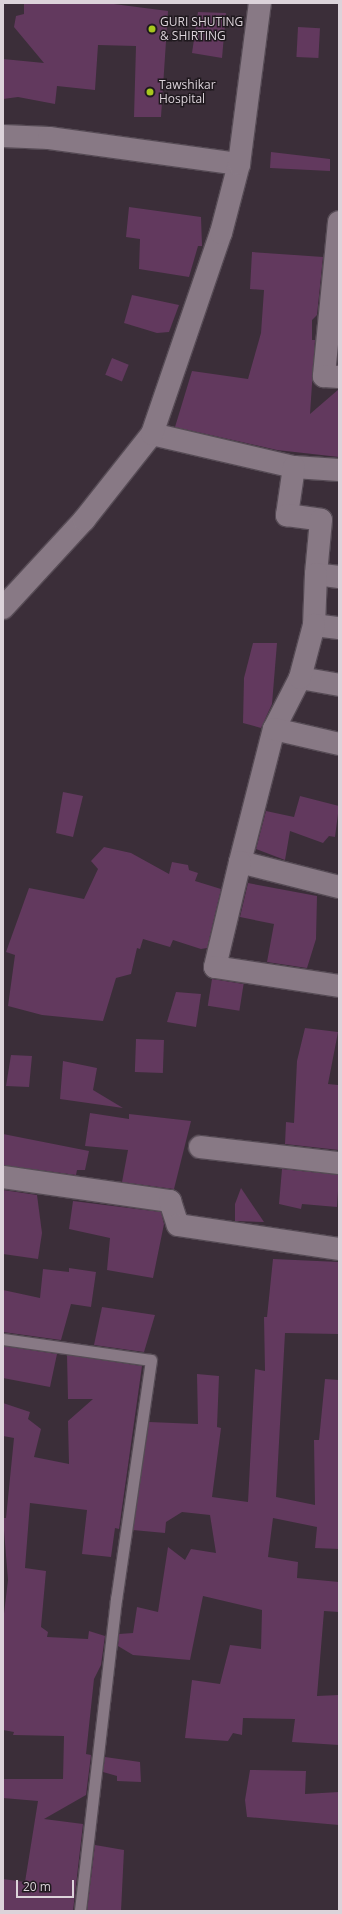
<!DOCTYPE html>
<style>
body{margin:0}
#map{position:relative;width:342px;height:1914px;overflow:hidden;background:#3b2e39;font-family:"Open Sans",sans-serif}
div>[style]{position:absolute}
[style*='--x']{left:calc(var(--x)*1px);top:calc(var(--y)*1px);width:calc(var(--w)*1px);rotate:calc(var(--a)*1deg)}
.building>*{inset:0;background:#62395e;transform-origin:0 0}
.roads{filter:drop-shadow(1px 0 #564b55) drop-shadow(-1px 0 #564b55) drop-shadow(0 1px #564b55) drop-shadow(0 -1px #564b55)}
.lane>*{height:11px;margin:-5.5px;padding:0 5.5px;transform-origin:5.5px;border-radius:5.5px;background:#887985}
.street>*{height:22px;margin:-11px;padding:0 11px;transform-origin:11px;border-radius:11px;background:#887985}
.dots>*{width:11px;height:11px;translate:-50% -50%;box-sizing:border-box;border:2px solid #1f191e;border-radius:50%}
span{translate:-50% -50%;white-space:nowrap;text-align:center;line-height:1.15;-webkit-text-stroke:3px #1f191e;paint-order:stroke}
.poi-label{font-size:12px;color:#dcd3da}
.left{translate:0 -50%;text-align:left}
.frame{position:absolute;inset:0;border:4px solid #dcd3da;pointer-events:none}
.scale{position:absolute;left:16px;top:1880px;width:58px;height:18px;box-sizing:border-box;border:2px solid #dcd3da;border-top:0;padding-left:5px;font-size:12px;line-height:14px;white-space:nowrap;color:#dcd3da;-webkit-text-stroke:3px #1f191e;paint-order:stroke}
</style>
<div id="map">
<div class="building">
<div style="clip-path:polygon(24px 3px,106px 3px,168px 11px,161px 117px,134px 117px,136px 46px,98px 45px,95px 90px,57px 86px,55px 104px,18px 97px,3px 99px,3px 59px,44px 63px,14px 27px,16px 16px,24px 14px)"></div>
<div style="clip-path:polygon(198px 12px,226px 13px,222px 58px,192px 53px)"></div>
<div style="left:298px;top:27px;width:22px;height:30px;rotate:3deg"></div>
<div style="clip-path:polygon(271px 152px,330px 159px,330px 171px,270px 168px)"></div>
<div style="clip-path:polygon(129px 207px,201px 217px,202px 246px,198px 246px,189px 277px,139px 269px,140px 239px,126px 237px)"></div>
<div style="clip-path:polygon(252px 252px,323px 257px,317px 315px,312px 320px,312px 340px,315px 340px,310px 414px,339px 389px,339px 457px,277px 450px,175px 427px,192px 371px,248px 379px,261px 333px,264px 290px,250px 289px)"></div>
<div style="clip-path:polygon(132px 295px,179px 305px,169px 332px,157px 333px,124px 323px)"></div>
<div style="left:112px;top:358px;width:18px;height:18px;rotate:22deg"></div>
<div style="clip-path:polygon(253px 643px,277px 643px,272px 704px,261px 728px,243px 723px,244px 678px)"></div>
<div style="clip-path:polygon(63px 792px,83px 796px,73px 837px,56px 833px)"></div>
<div style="clip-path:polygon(300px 796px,339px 806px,335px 837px,329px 836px,323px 843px,290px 831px,285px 860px,256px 849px,266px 811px,294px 817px)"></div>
<div style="clip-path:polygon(104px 847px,131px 853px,169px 874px,172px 862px,188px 865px,189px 870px,198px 873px,195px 881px,221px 889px,207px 948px,201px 949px,173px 940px,170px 947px,143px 939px,140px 949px,137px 948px,131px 974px,116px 978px,103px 1021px,42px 1015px,8px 1006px,15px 955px,6px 952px,29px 888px,84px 899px,98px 869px,91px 861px)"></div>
<div style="clip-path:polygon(248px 883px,317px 896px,316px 939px,307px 968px,267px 962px,274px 924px,240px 917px)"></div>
<div style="left:212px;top:979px;width:32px;height:27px;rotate:9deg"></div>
<div style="clip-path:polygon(176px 992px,201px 994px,196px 1027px,167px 1022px)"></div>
<div style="clip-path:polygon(305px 1028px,338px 1032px,328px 1084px,338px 1085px,339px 1150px,285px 1144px,286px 1122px,294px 1123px,297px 1061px)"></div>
<div style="left:136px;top:1039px;width:28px;height:33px;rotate:2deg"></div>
<div style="clip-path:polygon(11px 1055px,32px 1056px,29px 1087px,6px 1086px)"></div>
<div style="clip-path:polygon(63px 1061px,97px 1068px,93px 1090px,123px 1108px,60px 1099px)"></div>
<div style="clip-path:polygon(90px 1113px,129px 1119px,129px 1114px,191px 1121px,174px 1189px,122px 1182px,128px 1150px,85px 1146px)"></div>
<div style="clip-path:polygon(3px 1134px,89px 1151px,85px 1170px,77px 1170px,76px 1175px,3px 1165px)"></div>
<div style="clip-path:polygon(282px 1169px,339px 1175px,337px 1207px,302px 1204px,301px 1209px,279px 1204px)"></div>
<div style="clip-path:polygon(241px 1188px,264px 1222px,235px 1221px,235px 1204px)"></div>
<div style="clip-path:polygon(3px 1190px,37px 1195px,42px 1233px,38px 1259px,3px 1254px)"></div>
<div style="clip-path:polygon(73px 1201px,161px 1212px,164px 1224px,153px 1278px,107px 1270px,110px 1238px,69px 1229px)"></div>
<div style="clip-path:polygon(273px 1259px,339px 1262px,339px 1334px,285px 1333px,276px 1497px,315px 1505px,314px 1440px,319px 1440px,325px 1379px,339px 1380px,339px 1549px,315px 1548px,317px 1527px,273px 1518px,268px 1557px,298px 1562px,297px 1578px,339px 1582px,339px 1612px,324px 1611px,317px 1696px,339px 1695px,339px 1745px,292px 1742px,295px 1719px,243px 1718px,242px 1735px,233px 1733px,228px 1741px,185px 1738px,192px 1680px,220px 1684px,230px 1645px,261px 1649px,262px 1610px,203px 1596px,190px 1660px,133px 1655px,118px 1646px,119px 1634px,133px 1633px,137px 1607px,158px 1612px,168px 1547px,185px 1560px,191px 1549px,216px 1553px,210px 1515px,182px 1512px,166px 1522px,165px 1533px,133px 1530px,149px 1422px,198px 1424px,197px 1374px,219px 1376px,217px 1427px,221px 1428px,212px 1497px,248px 1502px,255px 1369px,265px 1371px,264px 1317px,267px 1317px)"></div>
<div style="clip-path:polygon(69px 1268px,96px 1272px,91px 1307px,71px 1304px,61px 1340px,3px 1332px,3px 1290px,40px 1298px,43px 1269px,69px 1272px)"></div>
<div style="clip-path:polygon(102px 1307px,155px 1315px,144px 1352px,94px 1345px)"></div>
<div style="clip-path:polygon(3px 1346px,57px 1354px,50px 1387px,3px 1378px)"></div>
<div style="clip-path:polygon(67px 1355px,142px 1366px,119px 1529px,115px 1528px,111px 1557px,82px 1554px,87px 1510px,30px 1503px,25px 1568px,46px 1571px,41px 1627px,48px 1632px,47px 1637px,88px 1639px,89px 1631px,105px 1636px,101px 1665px,94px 1679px,86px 1754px,91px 1755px,86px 1795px,44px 1819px,83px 1824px,73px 1911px,3px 1911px,3px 1879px,25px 1882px,38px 1801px,3px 1798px,3px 1779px,63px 1779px,64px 1736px,13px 1735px,14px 1732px,3px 1730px,3px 1622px,8px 1580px,3px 1518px,6px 1518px,14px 1438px,3px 1436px,3px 1403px,30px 1412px,28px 1419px,41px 1429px,34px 1457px,69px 1464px,68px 1421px,93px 1399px,68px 1399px)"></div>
<div style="clip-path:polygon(105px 1757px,140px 1762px,141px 1782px,117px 1781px,117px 1776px,103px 1772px)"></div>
<div style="clip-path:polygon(250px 1770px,306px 1771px,305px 1794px,339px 1792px,339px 1825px,247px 1817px,245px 1800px)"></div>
<div style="clip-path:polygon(95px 1845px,124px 1850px,121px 1911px,87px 1911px)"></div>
</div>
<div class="roads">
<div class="lane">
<div style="--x:3;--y:1339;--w:149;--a:8.1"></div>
<div style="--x:151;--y:1360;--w:242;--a:98.3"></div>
<div style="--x:116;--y:1599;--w:314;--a:96.6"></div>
</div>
<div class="street">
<div style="--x:3;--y:136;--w:46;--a:2.5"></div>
<div style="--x:49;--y:138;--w:192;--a:7.8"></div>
<div style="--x:339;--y:222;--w:155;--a:95.6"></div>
<div style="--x:324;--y:376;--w:15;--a:4"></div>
<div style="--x:152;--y:434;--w:146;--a:13.1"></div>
<div style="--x:294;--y:467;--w:45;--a:3.8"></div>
<div style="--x:294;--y:467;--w:49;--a:98.3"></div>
<div style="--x:287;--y:515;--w:34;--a:8"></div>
<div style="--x:321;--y:520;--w:54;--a:95.3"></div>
<div style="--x:339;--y:577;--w:23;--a:-173"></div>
<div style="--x:316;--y:574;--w:51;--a:92.2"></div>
<div style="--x:314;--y:625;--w:25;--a:7"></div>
<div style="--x:3;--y:608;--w:120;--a:-47.4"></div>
<div style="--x:84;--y:520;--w:110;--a:-51.7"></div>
<div style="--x:152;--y:434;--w:213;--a:-71.1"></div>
<div style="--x:221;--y:233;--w:71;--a:-75.4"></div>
<div style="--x:239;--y:164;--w:162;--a:-82.6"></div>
<div style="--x:300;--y:678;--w:40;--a:10"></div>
<div style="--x:274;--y:729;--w:57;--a:-63"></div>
<div style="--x:300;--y:678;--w:55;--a:-75.2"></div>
<div style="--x:240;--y:862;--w:137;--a:-75.7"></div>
<div style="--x:274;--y:729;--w:67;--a:13"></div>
<div style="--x:339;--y:887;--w:102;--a:-165.8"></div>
<div style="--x:240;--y:862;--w:108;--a:103.4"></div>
<div style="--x:215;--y:967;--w:125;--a:8.7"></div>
<div style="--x:200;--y:1147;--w:140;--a:6.6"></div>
<div style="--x:3;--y:1177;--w:169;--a:8.2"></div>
<div style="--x:170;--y:1201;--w:25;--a:72"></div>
<div style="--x:178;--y:1225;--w:163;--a:8.5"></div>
</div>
</div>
<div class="dots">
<div style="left:152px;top:29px;background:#a7c71e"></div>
<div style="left:150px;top:92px;background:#a7c71e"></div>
</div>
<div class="poi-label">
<span class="left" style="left:160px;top:29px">GURI SHUTING<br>&amp; SHIRTING</span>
<span class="left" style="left:159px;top:92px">Tawshikar<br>Hospital</span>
</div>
<div class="frame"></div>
<div class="scale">20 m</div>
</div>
